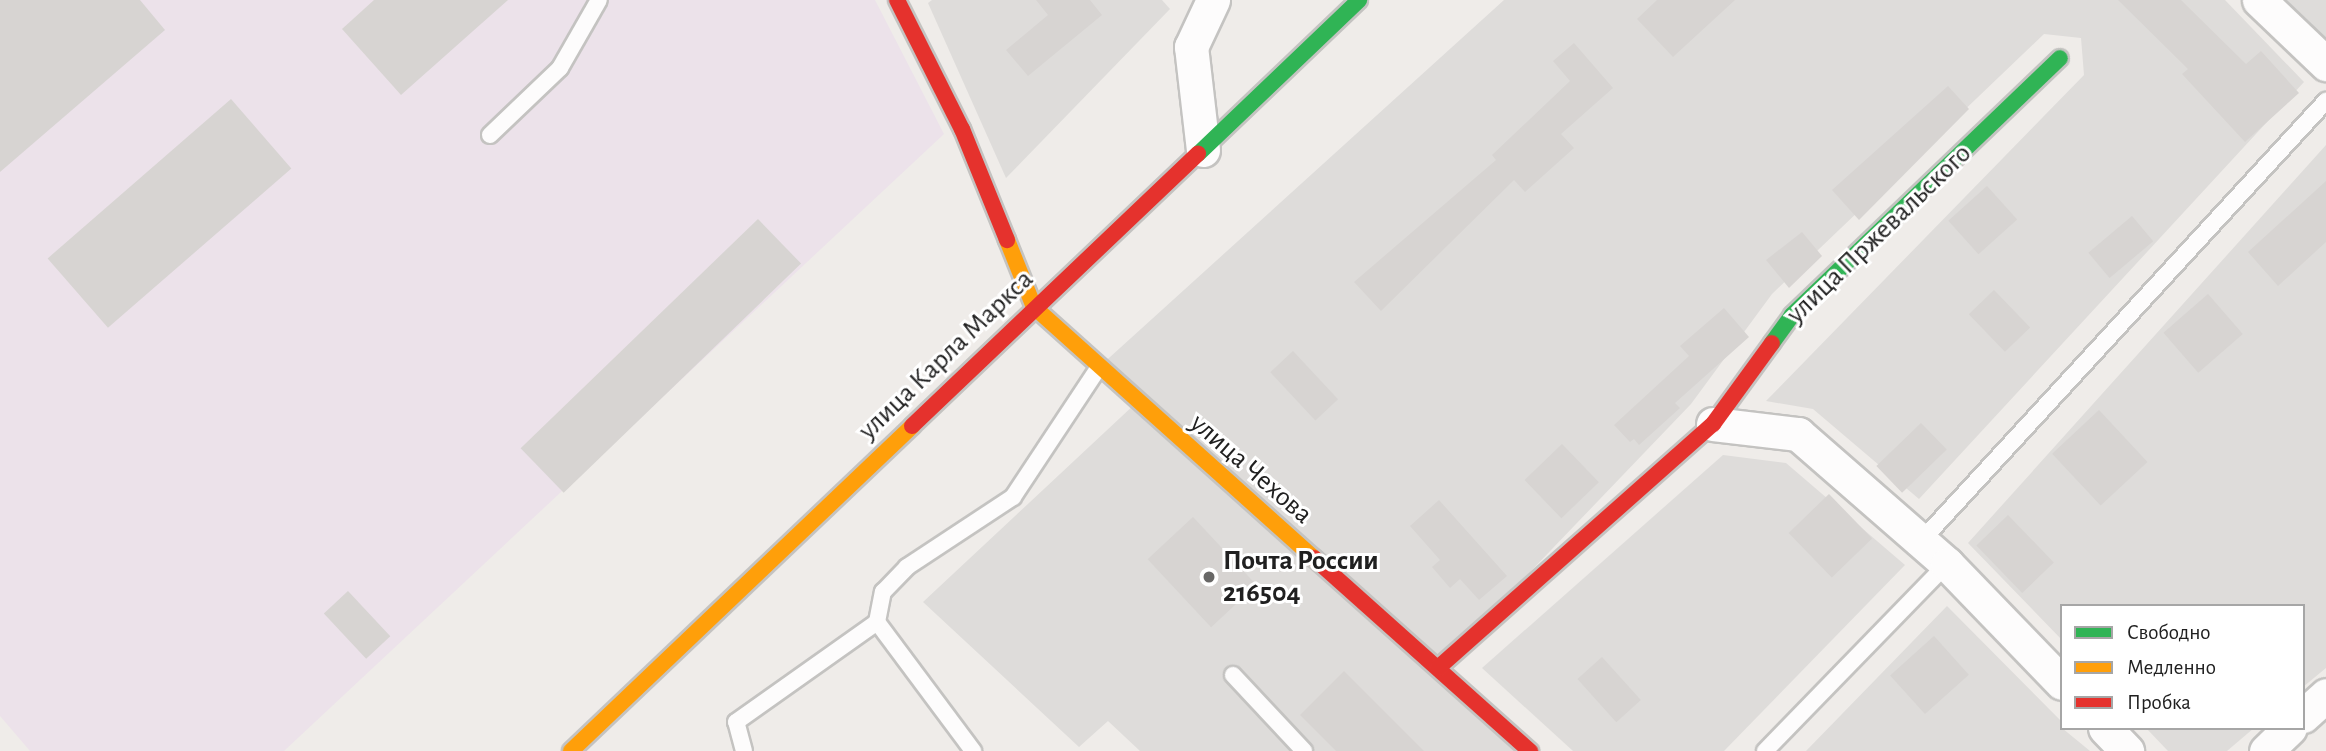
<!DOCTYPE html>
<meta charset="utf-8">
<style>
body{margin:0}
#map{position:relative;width:2326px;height:751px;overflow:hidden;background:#efece9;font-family:"Alegreya Sans",sans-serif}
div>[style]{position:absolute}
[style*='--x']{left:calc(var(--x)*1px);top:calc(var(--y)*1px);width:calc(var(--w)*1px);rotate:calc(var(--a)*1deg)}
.residential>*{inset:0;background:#dedcda}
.industrial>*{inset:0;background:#ece2ea}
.building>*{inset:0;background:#d7d4d2;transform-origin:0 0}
.roads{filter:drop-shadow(2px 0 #c4c3c1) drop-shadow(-2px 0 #c4c3c1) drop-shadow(0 2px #c4c3c1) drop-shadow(0 -2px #c4c3c1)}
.lane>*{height:16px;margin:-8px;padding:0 8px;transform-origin:8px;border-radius:8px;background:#fdfcfc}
.street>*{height:33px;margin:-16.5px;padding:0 16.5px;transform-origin:16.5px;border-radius:16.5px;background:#fdfcfc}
.fast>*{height:16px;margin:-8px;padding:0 8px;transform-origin:8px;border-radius:8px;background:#30b455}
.slow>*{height:16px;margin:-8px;padding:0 8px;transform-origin:8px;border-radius:8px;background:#ff9f0a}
.jam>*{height:16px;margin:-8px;padding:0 8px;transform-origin:8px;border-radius:8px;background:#e5322d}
.dots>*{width:19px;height:19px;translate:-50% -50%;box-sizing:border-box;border:4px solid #fff;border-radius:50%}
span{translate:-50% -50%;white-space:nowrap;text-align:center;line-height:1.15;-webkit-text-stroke:6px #fff;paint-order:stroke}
.street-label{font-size:28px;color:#202020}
.poi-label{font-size:28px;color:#202020;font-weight:700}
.left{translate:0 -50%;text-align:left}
.legend{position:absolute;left:2060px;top:604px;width:245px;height:126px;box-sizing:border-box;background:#fff;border:2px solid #a6a6a6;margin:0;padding:9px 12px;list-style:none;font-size:21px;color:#202020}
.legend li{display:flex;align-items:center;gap:14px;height:35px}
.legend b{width:35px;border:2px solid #a6a6a6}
</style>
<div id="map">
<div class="residential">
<div style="clip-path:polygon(932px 0,1162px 0,1170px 9px,1006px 178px,928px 3px)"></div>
<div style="clip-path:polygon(1504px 0,2225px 0,2304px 82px,1919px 499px,1813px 409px,1766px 401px,2084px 75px,2081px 38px,2044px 34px,1772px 294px,1691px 404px,1438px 668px,1527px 751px,1140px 751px,1108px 721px,1079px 747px,923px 602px,1136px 403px,1099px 367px)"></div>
<div style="clip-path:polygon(2257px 0,2326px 0,2326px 66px)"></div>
<div style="clip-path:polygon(2326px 145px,2326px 668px,2303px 687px,2303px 606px,2062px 606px,2062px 640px,1968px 543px)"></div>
<div style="clip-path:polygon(1723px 455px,1786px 463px,1905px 565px,1724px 751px,1573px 751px,1482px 668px)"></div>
<div style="clip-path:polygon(1947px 606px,2062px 722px,2062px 728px,2090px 751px,1806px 751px)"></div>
<div style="clip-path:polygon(2146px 728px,2254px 728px,2227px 751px,2168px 751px)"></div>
</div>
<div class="industrial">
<div style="clip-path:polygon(0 0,875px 0,944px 134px,284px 751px,30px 751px,0 716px)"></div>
</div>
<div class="building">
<div style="clip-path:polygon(0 0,140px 0,165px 30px,0 172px)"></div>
<div style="clip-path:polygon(374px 0,508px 0,401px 95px,342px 29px)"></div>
<div style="clip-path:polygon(1036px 0,1090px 0,1102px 15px,1028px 76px,1006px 50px,1048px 15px)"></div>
<div style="clip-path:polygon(1657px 0,1735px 0,1673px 57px,1637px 19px)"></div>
<div style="clip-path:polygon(2118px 0,2181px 0,2246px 64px,2261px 51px,2299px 93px,2245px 142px,2182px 74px,2188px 69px)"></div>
<div style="clip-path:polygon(1574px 43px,1613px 88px,1561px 134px,1574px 148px,1525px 192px,1514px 180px,1381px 311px,1354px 282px,1496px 160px,1492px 155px,1570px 81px,1553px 61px)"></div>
<div style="clip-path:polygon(1948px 86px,1969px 109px,1859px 220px,1832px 190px)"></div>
<div style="left:231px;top:99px;width:92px;height:243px;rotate:49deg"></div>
<div style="clip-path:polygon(2326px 181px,2326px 242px,2278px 286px,2248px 252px)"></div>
<div style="left:1987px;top:186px;width:45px;height:52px;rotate:48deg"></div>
<div style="left:2132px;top:216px;width:33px;height:57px;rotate:50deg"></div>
<div style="left:758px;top:219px;width:62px;height:330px;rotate:46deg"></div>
<div style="clip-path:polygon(1802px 232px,1822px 256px,1789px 288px,1766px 260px)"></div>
<div style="left:1994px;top:290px;width:52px;height:35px;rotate:46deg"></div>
<div style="left:2208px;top:294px;width:53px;height:59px;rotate:49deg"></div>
<div style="clip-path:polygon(1724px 308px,1749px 337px,1675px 403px,1680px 408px,1639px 445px,1634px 439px,1630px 442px,1614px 425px,1689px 356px,1680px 346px)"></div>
<div style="left:1293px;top:351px;width:66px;height:31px;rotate:47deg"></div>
<div style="left:2099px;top:410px;width:71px;height:64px;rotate:47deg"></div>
<div style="left:1921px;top:423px;width:37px;height:62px;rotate:46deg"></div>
<div style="left:1562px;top:444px;width:53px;height:52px;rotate:46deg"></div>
<div style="left:1829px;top:494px;width:62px;height:56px;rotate:46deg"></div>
<div style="clip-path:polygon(1439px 500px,1507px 576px,1479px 600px,1460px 579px,1450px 588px,1432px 567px,1440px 560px,1410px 526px)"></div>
<div style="left:2008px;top:515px;width:66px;height:44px;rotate:46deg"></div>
<div style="left:1193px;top:517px;width:93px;height:62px;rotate:47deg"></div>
<div style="left:348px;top:591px;width:62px;height:33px;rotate:47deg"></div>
<div style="left:1934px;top:636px;width:52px;height:59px;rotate:48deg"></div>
<div style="left:1602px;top:657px;width:58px;height:33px;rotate:48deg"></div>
<div style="clip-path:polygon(1344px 671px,1424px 751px,1336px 751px,1300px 715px)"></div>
</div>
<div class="roads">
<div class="lane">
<div style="--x:490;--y:135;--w:97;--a:-43.7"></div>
<div style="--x:560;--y:68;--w:78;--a:-60.2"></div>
<div style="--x:1922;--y:540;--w:597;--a:-47.38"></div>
<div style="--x:877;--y:622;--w:161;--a:53.3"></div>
<div style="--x:1233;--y:675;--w:104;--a:46.9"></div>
<div style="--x:744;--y:751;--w:30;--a:-105"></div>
<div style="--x:736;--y:722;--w:173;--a:-35.3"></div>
<div style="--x:877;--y:622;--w:31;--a:-79"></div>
<div style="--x:883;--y:592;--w:35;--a:-46"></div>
<div style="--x:907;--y:567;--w:127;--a:-33.4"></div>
<div style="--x:1013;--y:497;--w:156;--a:-56.5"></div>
<div style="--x:1765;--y:751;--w:261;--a:-45.8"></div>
</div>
<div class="street">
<div style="--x:2259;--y:0;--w:93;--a:43.7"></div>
<div style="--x:1203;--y:150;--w:104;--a:-96.6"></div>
<div style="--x:1191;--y:47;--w:52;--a:-64.9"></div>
<div style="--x:1713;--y:424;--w:86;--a:6.7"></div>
<div style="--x:1798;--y:434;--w:198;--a:41.1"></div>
<div style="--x:1947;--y:564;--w:165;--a:46"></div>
<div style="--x:2303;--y:716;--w:31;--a:-42"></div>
<div style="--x:2105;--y:728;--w:32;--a:46"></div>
<div style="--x:2266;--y:751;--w:33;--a:-44"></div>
</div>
<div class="fast">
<div style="--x:1198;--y:154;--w:223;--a:-43.7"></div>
<div style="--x:1772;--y:343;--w:34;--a:-54"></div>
<div style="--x:1792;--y:315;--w:371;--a:-43.8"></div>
</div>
<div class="slow">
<div style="--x:1007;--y:240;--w:72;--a:68.1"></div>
<div style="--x:1034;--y:307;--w:376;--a:41.9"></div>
<div style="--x:571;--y:751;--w:471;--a:-43.6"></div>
</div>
<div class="jam">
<div style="--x:897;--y:0;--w:144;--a:63.3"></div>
<div style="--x:962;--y:129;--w:120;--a:67.9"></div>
<div style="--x:912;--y:426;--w:395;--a:-43.6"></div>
<div style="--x:1314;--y:558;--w:290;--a:41.8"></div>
<div style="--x:1438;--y:668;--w:368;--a:-41.6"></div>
<div style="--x:1713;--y:424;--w:100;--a:-53.9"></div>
</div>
</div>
<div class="dots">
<div style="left:1209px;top:577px;background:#686766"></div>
</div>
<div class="street-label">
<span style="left:1879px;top:234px;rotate:-44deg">улица Пржевальского</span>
<span style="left:946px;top:355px;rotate:-44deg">улица Карла Маркса</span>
<span style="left:1251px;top:469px;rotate:41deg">улица Чехова</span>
</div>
<div class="poi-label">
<span class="left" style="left:1223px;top:577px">Почта России<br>216504</span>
</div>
<ul class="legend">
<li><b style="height:9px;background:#30b455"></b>Свободно</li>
<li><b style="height:9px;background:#ff9f0a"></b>Медленно</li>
<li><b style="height:9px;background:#e5322d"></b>Пробка</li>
</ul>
</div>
